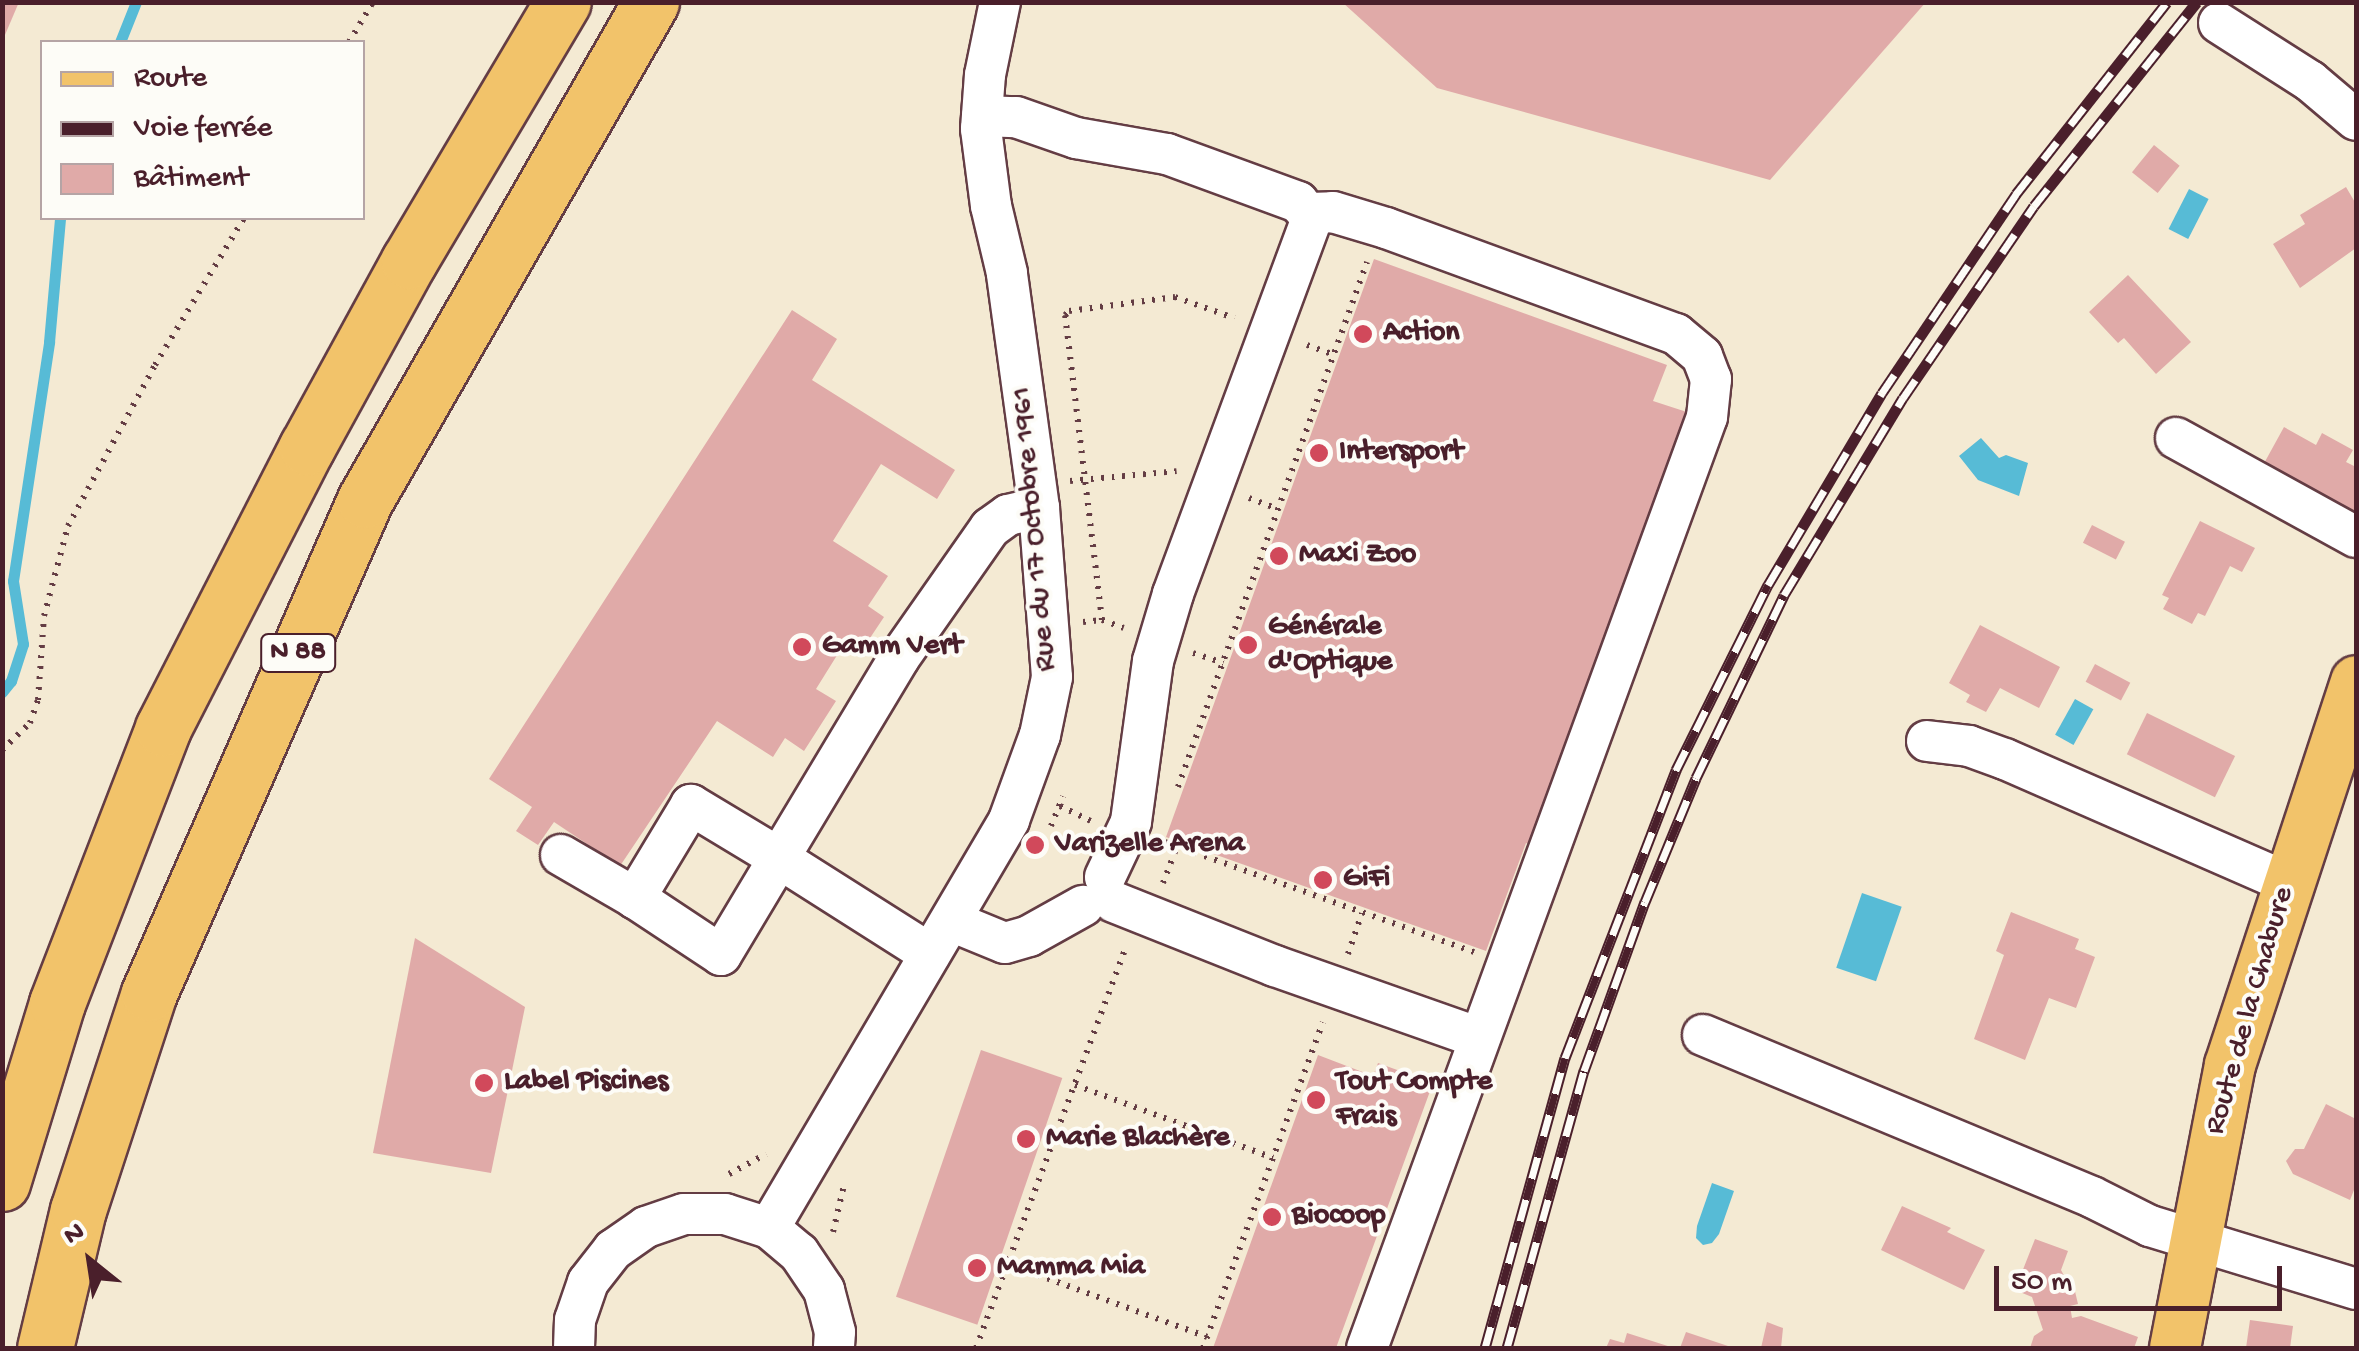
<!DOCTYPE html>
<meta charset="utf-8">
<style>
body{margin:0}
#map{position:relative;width:2359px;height:1351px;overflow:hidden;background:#f4ead3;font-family:"Gochi Hand",sans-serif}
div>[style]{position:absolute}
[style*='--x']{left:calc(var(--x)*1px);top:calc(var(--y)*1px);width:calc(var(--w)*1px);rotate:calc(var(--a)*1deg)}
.water>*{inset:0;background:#57bbd6;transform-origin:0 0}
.stream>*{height:11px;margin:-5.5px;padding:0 5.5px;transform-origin:5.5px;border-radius:5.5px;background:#57bbd6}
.building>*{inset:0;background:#e0aaa8;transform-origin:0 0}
.path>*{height:6px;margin-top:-3px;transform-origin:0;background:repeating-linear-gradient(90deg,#643d44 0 2.5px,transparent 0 10.5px)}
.roads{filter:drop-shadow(2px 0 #643d44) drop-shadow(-2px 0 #643d44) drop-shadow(0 2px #643d44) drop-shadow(0 -2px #643d44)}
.minor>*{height:40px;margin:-20px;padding:0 20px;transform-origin:20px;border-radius:20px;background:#fff}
.major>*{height:50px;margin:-25px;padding:0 25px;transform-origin:25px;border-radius:25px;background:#f2c36a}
.highway>*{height:55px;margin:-27.5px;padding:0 27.5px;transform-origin:27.5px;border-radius:27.5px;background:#f2c36a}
.rail>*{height:11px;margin-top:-5.5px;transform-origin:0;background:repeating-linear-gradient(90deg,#fdfcf7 0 22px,#4a1f2b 0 44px);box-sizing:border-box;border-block:2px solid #4a1f2b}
.dots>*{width:28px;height:28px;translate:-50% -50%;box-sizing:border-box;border:5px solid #fdfcf7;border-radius:50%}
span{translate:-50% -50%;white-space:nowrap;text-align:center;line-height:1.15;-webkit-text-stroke:8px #fdfcf7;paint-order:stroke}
.shield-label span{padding:2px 8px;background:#fdfcf7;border:2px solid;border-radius:8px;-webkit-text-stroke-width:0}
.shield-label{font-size:28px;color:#4a1f2b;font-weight:700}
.poi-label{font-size:30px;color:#4a1f2b;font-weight:700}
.left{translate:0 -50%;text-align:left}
.street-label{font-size:30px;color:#4a1f2b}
.frame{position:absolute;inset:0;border:5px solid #4a1f2b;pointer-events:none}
.legend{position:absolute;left:40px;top:40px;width:325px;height:180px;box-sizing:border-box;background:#fdfcf7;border:2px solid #b5a4a5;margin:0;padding:12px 18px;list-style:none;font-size:30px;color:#4a1f2b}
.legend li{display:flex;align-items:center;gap:20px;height:50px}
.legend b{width:50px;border:2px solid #b5a4a5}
.north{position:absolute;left:40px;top:1211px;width:100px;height:100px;-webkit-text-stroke:8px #fdfcf7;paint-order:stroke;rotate:330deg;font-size:28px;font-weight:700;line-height:40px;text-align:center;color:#4a1f2b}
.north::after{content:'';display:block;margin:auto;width:35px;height:45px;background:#4a1f2b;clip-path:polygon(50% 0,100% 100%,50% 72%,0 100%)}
.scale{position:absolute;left:1994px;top:1266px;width:288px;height:45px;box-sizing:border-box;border:5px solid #4a1f2b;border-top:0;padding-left:12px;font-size:30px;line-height:35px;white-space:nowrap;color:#4a1f2b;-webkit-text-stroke:8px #fdfcf7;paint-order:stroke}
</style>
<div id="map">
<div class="water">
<div style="left:2189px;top:189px;width:22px;height:45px;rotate:27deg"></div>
<div style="clip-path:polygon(1981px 438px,1999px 458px,2006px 455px,2028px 463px,2019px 496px,1978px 480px,1959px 456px)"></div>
<div style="left:2075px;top:699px;width:21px;height:41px;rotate:29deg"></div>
<div style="left:1862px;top:893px;width:42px;height:79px;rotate:19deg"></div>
<div style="clip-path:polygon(1712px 1183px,1734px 1191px,1719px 1234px,1712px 1243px,1703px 1245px,1696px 1238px,1697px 1226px)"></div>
</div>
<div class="stream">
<div style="--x:120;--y:42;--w:43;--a:-68.2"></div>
<div style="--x:2;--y:692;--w:14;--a:-51"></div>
<div style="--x:11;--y:681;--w:39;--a:-72"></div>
<div style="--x:23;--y:644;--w:64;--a:-99"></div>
<div style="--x:13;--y:581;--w:242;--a:-81.4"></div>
<div style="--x:49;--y:342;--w:124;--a:-84.9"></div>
</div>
<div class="building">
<div style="clip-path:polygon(2px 2px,19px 2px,2px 42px)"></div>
<div style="clip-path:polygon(1342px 2px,1926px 2px,1770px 180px,1437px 88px)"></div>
<div style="left:2154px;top:145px;width:33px;height:35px;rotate:39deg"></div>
<div style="clip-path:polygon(2346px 187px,2356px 204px,2356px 248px,2300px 288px,2273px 244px,2305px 224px,2300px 215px)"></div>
<div style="clip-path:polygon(1374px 259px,1667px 365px,1653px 401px,1696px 415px,1540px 849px,1526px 843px,1486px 951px,1166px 837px)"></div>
<div style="clip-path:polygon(2128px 275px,2191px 342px,2156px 374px,2124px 338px,2118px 343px,2089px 312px)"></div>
<div style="clip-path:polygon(792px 310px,837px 339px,812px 380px,955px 470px,937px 499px,881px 464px,833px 541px,888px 576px,868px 606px,884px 617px,864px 647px,849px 636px,816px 689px,836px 701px,804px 751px,785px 738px,773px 757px,717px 721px,620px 866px,554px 822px,538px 845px,516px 831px,532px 807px,489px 779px)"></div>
<div style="clip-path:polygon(2284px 427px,2316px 445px,2322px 433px,2353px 450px,2346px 462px,2356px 467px,2356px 520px,2262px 467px)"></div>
<div style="clip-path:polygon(2200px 521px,2255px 548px,2242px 572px,2230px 566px,2205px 616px,2198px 613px,2192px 624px,2163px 609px,2169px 598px,2162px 595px)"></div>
<div style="left:2092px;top:525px;width:37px;height:20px;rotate:27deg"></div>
<div style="clip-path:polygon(1980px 625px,2060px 667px,2039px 708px,2000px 688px,1986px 712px,1966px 702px,1970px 695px,1949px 683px)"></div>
<div style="left:2095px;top:664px;width:40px;height:20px;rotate:28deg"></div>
<div style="left:2147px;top:713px;width:98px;height:46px;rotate:26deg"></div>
<div style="clip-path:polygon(2011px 912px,2079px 939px,2075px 949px,2095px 957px,2076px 1008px,2049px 998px,2025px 1060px,1974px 1039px,2004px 955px,1996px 951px)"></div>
<div style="clip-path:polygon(415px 938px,525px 1007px,491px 1173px,373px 1153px)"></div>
<div style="left:981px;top:1050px;width:86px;height:261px;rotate:19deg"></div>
<div style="clip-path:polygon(1318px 1055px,1373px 1076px,1378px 1063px,1433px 1083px,1336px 1348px,1213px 1348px)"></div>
<div style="clip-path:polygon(2326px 1104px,2356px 1119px,2356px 1185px,2350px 1200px,2293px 1174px,2286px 1161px,2295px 1149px,2304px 1149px)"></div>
<div style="clip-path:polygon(1902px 1206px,1951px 1228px,1947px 1232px,1985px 1250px,1964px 1290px,1881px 1250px)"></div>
<div style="clip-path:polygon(2035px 1239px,2068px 1251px,2061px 1270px,2068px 1283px,2073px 1283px,2078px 1304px,2070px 1306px,2072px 1318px,2081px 1316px,2138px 1337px,2134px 1348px,2030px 1348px,2034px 1336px,2043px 1330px,2032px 1297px,2015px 1290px)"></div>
<div style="clip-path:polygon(2250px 1320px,2293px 1326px,2290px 1348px,2246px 1348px)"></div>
<div style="clip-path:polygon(1767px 1322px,1783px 1328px,1781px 1348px,1761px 1348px)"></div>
<div style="clip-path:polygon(1686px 1332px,1734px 1348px,1680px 1348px)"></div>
<div style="clip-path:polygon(1627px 1333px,1674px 1348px,1606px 1348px,1610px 1339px,1624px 1343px)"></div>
</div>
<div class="path">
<div style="--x:349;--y:42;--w:47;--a:-59"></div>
<div style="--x:1307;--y:345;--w:29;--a:20"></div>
<div style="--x:1070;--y:481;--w:107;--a:-5.3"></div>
<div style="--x:1249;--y:498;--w:31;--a:21"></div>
<div style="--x:1102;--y:620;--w:307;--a:-96.9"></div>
<div style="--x:1065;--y:315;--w:6;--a:-45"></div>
<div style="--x:1069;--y:311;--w:107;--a:-7.5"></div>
<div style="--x:1175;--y:297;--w:63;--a:19.6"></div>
<div style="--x:1083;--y:622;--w:19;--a:-6"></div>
<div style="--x:1102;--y:620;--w:23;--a:20"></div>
<div style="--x:1193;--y:653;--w:32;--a:18"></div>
<div style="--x:2;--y:750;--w:39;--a:-44"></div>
<div style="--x:30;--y:723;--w:24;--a:-71"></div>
<div style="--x:38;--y:700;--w:84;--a:-85.9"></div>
<div style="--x:44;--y:616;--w:93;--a:-75.1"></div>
<div style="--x:68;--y:526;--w:183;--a:-61.6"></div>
<div style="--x:155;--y:365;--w:172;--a:-58.8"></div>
<div style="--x:1178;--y:787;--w:558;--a:-70.2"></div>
<div style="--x:1060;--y:806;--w:34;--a:26"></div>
<div style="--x:1051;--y:826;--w:32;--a:-68"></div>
<div style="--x:1165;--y:842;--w:328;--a:19.6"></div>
<div style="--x:1163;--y:883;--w:40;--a:-69"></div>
<div style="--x:1348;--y:954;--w:43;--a:-71.1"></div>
<div style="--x:1075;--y:1085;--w:211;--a:20.2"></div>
<div style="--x:729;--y:1174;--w:42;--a:-28.4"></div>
<div style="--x:833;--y:1232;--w:52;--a:-76.8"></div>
<div style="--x:1008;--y:1264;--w:212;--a:20.1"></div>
<div style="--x:976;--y:1348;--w:428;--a:-69.5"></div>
<div style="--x:1203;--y:1348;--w:347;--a:-69.8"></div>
</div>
<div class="roads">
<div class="minor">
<div style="--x:2219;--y:23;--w:108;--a:32.5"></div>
<div style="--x:2310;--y:81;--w:60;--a:40.3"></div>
<div style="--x:982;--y:116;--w:34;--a:2"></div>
<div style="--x:1016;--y:117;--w:64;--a:19.3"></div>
<div style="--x:1076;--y:138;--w:92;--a:10"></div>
<div style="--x:1167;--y:154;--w:140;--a:20.1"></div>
<div style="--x:1298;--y:202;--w:21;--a:49"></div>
<div style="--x:1312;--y:218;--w:401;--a:110.3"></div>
<div style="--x:1173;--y:594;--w:70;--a:106.6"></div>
<div style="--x:1153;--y:661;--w:162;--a:97.8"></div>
<div style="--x:1131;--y:822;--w:61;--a:115.3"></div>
<div style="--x:1310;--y:213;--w:23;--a:-2"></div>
<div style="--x:1333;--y:212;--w:55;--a:16.8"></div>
<div style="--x:1386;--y:228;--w:309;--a:20.1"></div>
<div style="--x:1676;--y:334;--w:34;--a:40"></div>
<div style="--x:1702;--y:356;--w:25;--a:69"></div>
<div style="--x:1711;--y:379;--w:38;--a:96"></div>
<div style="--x:1707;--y:417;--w:991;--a:110.06"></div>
<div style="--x:2176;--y:438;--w:205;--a:28.8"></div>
<div style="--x:1927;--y:741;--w:42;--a:6.8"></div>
<div style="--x:1969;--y:746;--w:38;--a:20"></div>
<div style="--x:2005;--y:759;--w:308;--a:23.6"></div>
<div style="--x:561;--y:855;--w:86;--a:30.2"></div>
<div style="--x:1114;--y:902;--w:173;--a:21.7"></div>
<div style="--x:1275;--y:966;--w:216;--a:19.4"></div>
<div style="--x:951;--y:921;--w:58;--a:22.2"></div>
<div style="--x:1005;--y:943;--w:25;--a:-16"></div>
<div style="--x:1029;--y:936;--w:62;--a:-29.1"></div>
<div style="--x:930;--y:954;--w:179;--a:-147.6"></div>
<div style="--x:779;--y:858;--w:103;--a:-148.9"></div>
<div style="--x:691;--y:805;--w:109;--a:121.1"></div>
<div style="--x:635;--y:898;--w:103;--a:33.5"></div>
<div style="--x:721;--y:955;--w:113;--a:-59.1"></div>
<div style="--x:779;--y:858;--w:233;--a:-59"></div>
<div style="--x:899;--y:658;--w:159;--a:-55"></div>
<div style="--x:990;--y:528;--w:22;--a:-36"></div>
<div style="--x:1008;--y:515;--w:32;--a:-13"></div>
<div style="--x:1703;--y:1035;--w:421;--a:22.6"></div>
<div style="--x:2092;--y:1197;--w:65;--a:26.6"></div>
<div style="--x:2150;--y:1226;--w:215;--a:17"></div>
<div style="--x:769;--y:1228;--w:473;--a:-59.5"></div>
<div style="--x:1009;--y:820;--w:90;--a:-70"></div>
<div style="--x:1040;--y:735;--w:59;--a:-78.3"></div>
<div style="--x:1052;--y:677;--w:169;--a:-94.4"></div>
<div style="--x:1039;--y:508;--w:237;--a:-97.8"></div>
<div style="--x:1007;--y:273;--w:69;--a:-103.4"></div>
<div style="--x:991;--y:206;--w:78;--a:-97.4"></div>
<div style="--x:981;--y:129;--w:54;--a:-85.8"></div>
<div style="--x:985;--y:75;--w:75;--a:-78.4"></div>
<div style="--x:574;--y:1348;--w:28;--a:-88"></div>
<div style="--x:575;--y:1320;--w:40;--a:-71.1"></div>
<div style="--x:588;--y:1282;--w:41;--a:-52"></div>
<div style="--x:613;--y:1250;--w:40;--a:-34.9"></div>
<div style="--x:646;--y:1227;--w:40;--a:-18.9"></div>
<div style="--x:684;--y:1214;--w:41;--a:0"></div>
<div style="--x:725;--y:1214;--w:46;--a:17.7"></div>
<div style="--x:769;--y:1228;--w:39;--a:40"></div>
<div style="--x:799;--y:1253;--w:45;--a:56"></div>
<div style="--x:824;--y:1290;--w:43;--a:75.3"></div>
<div style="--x:835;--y:1332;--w:16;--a:94"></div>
</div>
<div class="major">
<div style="--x:2175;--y:1348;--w:288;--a:-79"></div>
<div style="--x:2230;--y:1065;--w:404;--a:-71.8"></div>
</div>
<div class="highway">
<div style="--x:2;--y:1183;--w:188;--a:-73"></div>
<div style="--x:57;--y:1003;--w:295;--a:-68.9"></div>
<div style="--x:163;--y:728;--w:316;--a:-62.9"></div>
<div style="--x:307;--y:447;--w:212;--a:-61.3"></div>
<div style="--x:409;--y:261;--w:301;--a:-59.3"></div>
<div style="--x:45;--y:1348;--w:142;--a:-76.6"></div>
<div style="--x:78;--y:1210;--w:228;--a:-71.9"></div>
<div style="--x:149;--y:993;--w:538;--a:-66.34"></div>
<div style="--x:365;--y:500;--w:574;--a:-60.13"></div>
</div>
</div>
<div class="rail">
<div style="--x:1485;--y:1348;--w:301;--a:-74.6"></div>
<div style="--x:1565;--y:1058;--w:309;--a:-68.9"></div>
<div style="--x:1676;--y:770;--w:207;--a:-63.6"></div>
<div style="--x:1768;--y:585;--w:223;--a:-59.3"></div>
<div style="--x:1882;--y:393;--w:240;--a:-56"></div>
<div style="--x:2016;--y:194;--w:244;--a:-51.8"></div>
<div style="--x:1507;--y:1348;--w:288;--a:-74.5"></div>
<div style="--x:1584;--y:1071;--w:180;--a:-70.2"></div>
<div style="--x:1645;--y:902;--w:134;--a:-67.6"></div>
<div style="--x:1696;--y:778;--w:203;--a:-64.3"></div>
<div style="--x:1784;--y:595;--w:230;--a:-58.9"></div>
<div style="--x:1903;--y:398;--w:232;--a:-55.7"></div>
<div style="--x:2034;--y:206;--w:261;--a:-51.4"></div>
</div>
<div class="dots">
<div style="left:1363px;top:334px;background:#d1495b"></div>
<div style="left:1319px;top:453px;background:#d1495b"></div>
<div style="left:1279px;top:556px;background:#d1495b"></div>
<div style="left:1248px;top:645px;background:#d1495b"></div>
<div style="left:802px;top:647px;background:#d1495b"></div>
<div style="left:1035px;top:845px;background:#d1495b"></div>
<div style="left:1323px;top:880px;background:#d1495b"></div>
<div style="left:484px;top:1083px;background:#d1495b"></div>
<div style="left:1316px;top:1100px;background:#d1495b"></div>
<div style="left:1026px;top:1139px;background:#d1495b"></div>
<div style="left:1272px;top:1217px;background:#d1495b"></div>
<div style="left:977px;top:1268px;background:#d1495b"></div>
</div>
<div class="shield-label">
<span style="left:298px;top:653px">N 88</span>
</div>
<div class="poi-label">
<span class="left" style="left:1383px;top:334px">Action</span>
<span class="left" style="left:1339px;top:453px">Intersport</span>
<span class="left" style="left:1299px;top:556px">Maxi Zoo</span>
<span class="left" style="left:1268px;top:645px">Générale<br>d'Optique</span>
<span class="left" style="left:822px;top:647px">Gamm Vert</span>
<span class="left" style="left:1055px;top:845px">Varizelle Arena</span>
<span class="left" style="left:1343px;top:880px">GiFi</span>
<span class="left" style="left:504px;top:1083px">Label Piscines</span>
<span class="left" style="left:1336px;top:1100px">Tout Compte<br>Frais</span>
<span class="left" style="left:1046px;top:1139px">Marie Blachère</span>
<span class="left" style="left:1292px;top:1217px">Biocoop</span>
<span class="left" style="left:997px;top:1268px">Mamma Mia</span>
</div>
<div class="street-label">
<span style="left:1036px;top:529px;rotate:-95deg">Rue du 17 Octobre 1961</span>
<span style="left:2251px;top:1011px;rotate:-74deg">Route de la Chabure</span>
</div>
<div class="frame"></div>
<ul class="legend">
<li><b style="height:12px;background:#f2c36a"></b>Route</li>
<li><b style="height:12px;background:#4a1f2b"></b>Voie ferrée</li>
<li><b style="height:28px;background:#e0aaa8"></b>Bâtiment</li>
</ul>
<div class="north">N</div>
<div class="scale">50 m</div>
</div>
